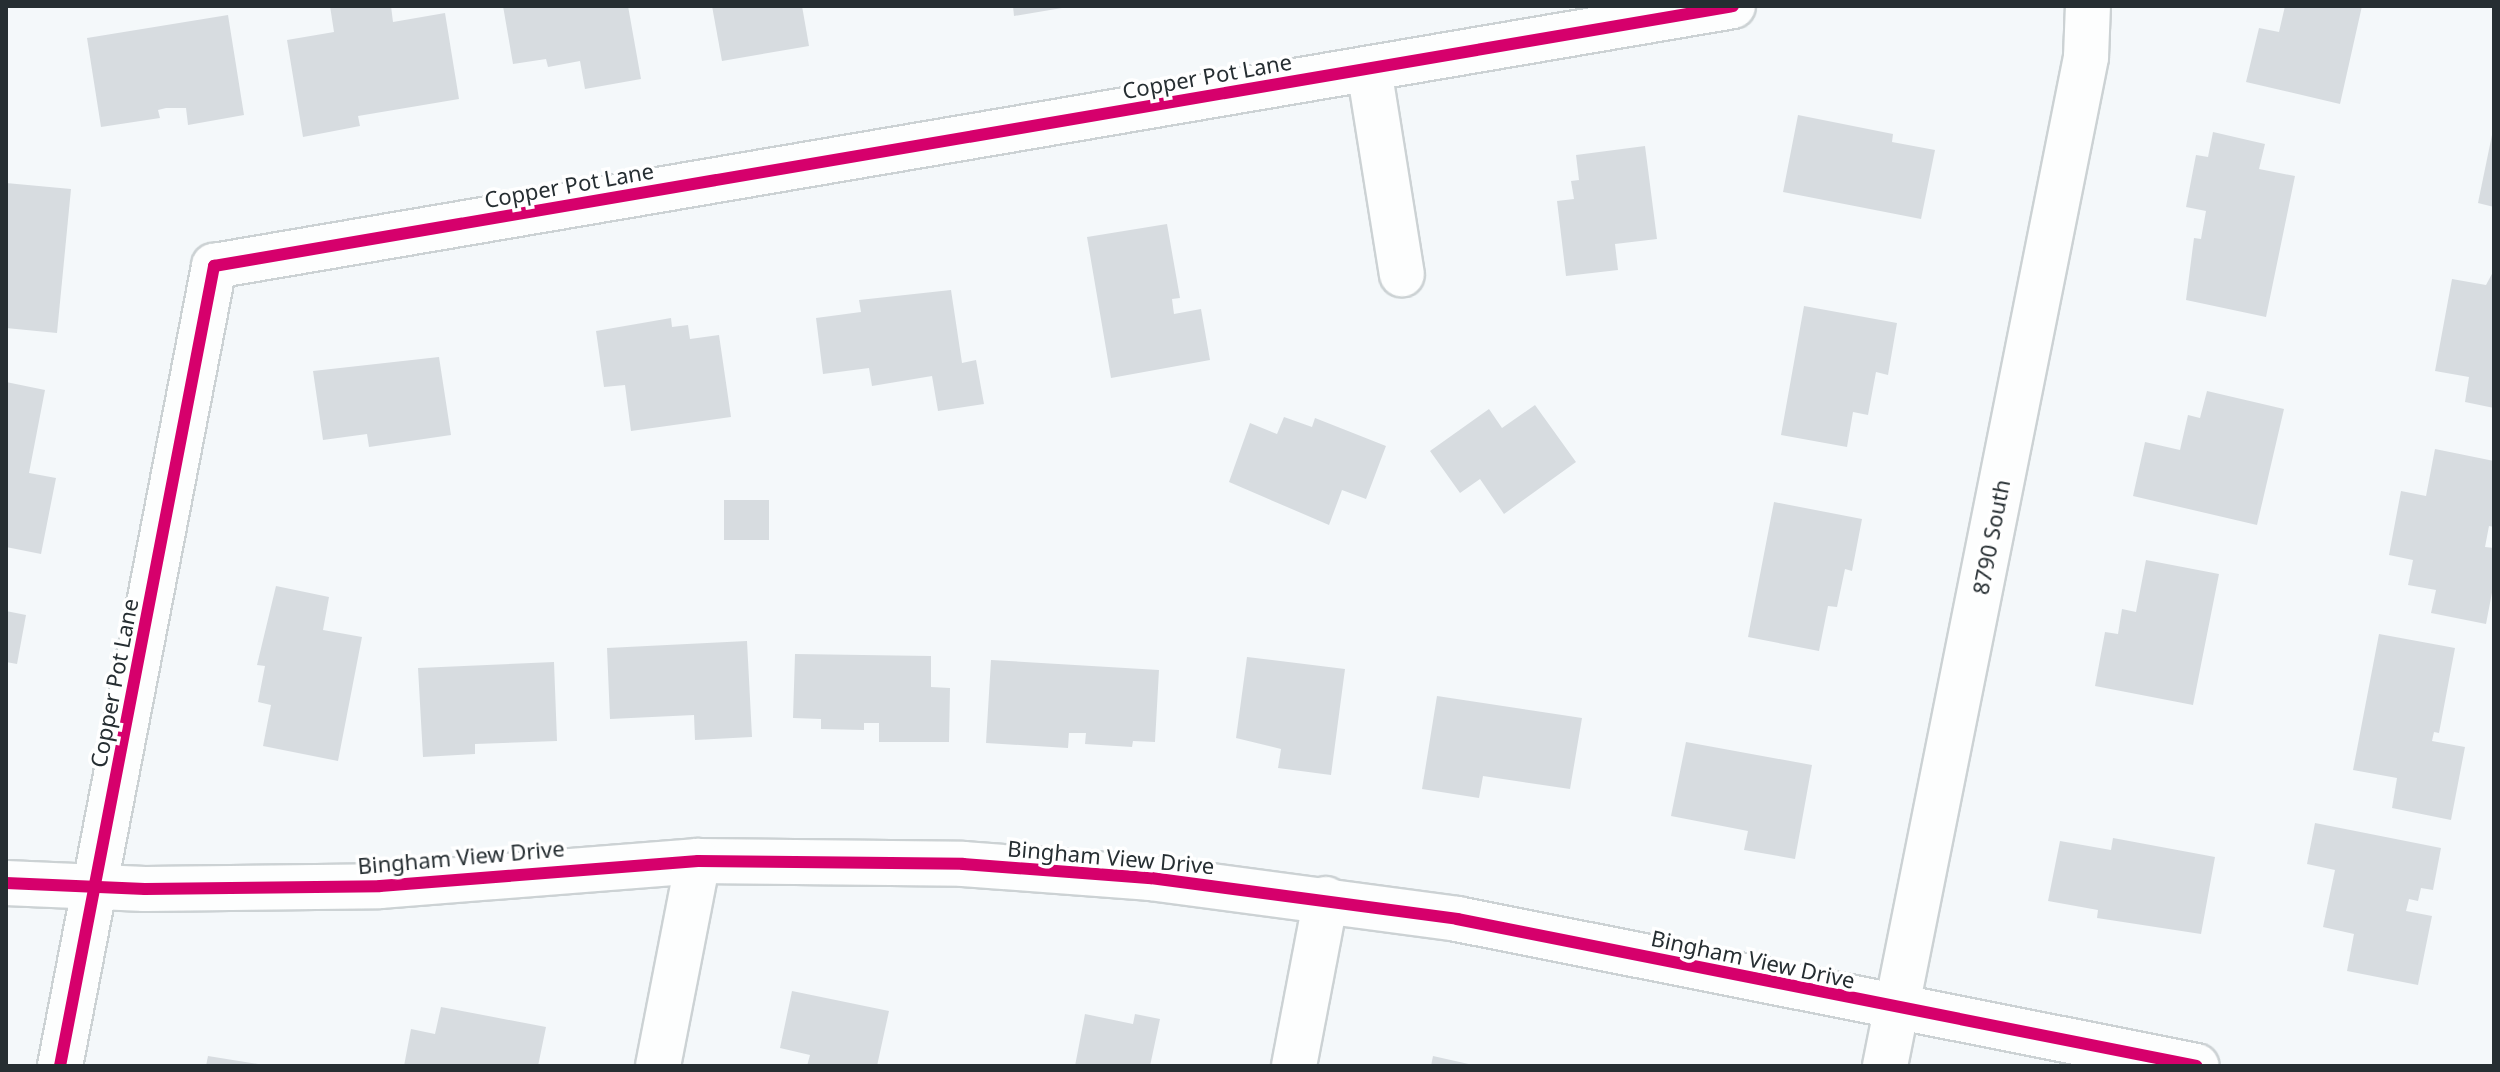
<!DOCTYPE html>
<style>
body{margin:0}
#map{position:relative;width:2500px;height:1072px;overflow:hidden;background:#f4f8fa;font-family:"Noto Sans",sans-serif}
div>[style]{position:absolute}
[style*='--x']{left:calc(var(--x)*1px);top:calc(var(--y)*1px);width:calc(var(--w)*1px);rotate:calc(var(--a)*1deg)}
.building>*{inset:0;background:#d7dce0;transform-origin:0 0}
.roads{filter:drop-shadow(2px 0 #ccd2d4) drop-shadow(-2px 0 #ccd2d4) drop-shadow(0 2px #ccd2d4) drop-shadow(0 -2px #ccd2d4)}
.minor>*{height:44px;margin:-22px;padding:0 22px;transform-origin:22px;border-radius:22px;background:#fdfefe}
.cycleway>*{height:12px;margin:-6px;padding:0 6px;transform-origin:6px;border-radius:6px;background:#d6006c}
span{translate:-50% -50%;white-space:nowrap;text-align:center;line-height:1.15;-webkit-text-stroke:7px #fff;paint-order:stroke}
.street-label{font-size:22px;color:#262e32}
.frame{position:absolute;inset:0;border:8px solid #262e32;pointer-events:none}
</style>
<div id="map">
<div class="building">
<div style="clip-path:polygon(330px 6px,391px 6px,393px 22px,445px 13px,459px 99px,358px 116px,360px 126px,303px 137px,287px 40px,334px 32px)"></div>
<div style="clip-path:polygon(503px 6px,628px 6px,641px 79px,585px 89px,580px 61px,548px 67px,546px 59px,513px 64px)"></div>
<div style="clip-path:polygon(712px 6px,802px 6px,809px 46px,722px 61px)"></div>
<div style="clip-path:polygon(1013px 6px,1061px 6px,1062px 8px,1014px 16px)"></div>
<div style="clip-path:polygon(2285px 6px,2362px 6px,2340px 104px,2246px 82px,2259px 28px,2279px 32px)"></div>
<div style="clip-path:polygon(228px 15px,244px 115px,188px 125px,186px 108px,166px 108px,158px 110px,160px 118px,101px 127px,87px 38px)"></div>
<div style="clip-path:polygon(1798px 115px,1893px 134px,1892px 142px,1935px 150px,1921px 219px,1783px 192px)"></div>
<div style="clip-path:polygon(2493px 130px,2494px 130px,2494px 207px,2478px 203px)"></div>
<div style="clip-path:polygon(2213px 132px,2265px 144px,2259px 169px,2295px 176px,2266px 317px,2186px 300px,2194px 238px,2201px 239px,2206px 211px,2186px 207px,2196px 155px,2208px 157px)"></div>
<div style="clip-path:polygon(1645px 146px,1657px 239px,1615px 244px,1618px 270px,1566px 276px,1557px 201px,1574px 199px,1571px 181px,1579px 180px,1576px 155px)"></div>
<div style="clip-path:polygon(6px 183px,71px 189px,57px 333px,6px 328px)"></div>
<div style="clip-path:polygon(1167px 224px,1180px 298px,1172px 299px,1174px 314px,1201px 309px,1210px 360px,1111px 378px,1087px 237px)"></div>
<div style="clip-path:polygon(2494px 270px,2494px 408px,2465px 402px,2469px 377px,2435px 371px,2452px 279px,2486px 285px)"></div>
<div style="clip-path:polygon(951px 290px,962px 363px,976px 360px,984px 404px,938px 411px,932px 376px,872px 386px,869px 368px,823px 374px,816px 318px,861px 312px,859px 300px)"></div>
<div style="clip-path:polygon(1804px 306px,1897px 323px,1888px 375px,1876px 372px,1868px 415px,1853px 412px,1847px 447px,1781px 435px)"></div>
<div style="clip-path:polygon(671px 318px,672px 327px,688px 325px,690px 339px,719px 335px,731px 417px,631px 431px,625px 385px,604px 387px,596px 331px)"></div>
<div style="clip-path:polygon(439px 357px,451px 435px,369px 447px,367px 434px,323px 440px,313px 371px)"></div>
<div style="clip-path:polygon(6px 382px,45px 390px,29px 473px,56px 478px,41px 554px,6px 547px)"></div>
<div style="clip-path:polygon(2207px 391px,2284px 409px,2257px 525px,2133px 496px,2145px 442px,2180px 450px,2188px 415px,2200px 418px)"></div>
<div style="clip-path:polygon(1535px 405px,1576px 462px,1504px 514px,1480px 479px,1460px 493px,1430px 451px,1489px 409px,1502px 428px)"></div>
<div style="clip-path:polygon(1284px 417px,1312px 427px,1315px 418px,1386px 446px,1366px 499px,1342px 490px,1329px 525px,1229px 482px,1250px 423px,1277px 434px)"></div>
<div style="clip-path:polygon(2435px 449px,2494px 461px,2494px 527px,2489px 526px,2485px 547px,2494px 548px,2494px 582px,2486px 624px,2431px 613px,2436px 590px,2408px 585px,2413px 560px,2389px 555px,2401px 491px,2426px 496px)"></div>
<div style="left:724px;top:500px;width:45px;height:40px"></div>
<div style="clip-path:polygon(1774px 502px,1862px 519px,1852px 571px,1845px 569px,1837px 607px,1828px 606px,1819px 651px,1748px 637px)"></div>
<div style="clip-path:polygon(2146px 560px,2219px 574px,2193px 705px,2095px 686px,2105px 632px,2118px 634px,2122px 609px,2136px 612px)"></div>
<div style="clip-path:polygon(276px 586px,329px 597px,323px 630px,362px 637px,338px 761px,263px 746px,271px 705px,258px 702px,265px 666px,257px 665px)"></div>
<div style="clip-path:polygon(6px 611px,26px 615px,17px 664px,6px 662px)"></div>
<div style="clip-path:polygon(2379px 634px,2455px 648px,2439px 733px,2434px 732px,2432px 741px,2465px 747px,2451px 820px,2392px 808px,2397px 778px,2353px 770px)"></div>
<div style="clip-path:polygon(747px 641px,752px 737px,695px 740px,694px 715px,610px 719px,607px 648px)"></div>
<div style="clip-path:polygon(795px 654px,931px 656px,931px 687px,950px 688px,949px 742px,879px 742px,879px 723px,864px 723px,864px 730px,821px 729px,821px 719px,793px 718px)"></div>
<div style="clip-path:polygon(1247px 657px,1345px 669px,1331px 775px,1278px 768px,1281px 749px,1236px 738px)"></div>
<div style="clip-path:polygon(991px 660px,1159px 670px,1155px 742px,1133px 741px,1132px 747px,1085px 744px,1086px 733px,1069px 733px,1068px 748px,986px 743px)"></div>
<div style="clip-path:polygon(554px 662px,557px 741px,475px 744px,475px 754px,423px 757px,418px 668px)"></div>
<div style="clip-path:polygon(1437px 696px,1582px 718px,1570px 789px,1483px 776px,1479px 798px,1422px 789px)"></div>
<div style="clip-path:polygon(1686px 742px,1812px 765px,1795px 859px,1744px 850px,1748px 831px,1671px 816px)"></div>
<div style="clip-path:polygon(2315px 823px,2441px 848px,2433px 890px,2421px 888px,2418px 901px,2409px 899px,2406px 911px,2432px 916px,2418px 985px,2347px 971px,2354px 934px,2323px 927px,2335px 870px,2307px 864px)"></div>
<div style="clip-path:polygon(2113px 838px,2215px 857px,2201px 934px,2097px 918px,2098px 910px,2048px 901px,2060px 841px,2111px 850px)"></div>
<div style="clip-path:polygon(792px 991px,889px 1011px,877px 1066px,807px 1066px,810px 1055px,780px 1048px)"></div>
<div style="clip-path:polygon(441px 1007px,546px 1027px,538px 1066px,404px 1066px,411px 1029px,435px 1034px)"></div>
<div style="clip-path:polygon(1085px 1014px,1133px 1024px,1135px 1014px,1160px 1019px,1150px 1066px,1075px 1066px)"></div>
<div style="clip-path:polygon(208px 1056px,258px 1064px,258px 1066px,206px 1066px)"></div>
<div style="clip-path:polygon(1433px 1056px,1473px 1065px,1473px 1066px,1431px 1066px)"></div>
</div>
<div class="roads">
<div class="minor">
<div style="--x:1369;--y:69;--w:208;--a:80.9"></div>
<div style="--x:6;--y:883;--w:139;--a:2.5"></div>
<div style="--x:145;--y:889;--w:235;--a:-0.7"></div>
<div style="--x:380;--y:886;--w:319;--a:-4.5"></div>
<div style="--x:698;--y:861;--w:265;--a:0.6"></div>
<div style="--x:963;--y:864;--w:189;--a:4.3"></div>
<div style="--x:1151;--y:878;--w:309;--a:7.6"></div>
<div style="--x:1457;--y:919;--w:754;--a:11.24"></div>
<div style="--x:60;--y:1066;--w:815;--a:-79.1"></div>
<div style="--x:214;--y:266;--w:1541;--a:-9.71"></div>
<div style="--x:658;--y:1066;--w:209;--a:-79"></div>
<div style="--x:1294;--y:1066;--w:170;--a:-79.2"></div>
<div style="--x:1885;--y:1066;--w:1029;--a:-78.73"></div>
<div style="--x:2086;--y:57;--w:51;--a:-87.8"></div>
</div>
</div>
<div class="cycleway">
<div style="--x:6;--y:883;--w:139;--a:2.5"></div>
<div style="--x:145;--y:889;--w:235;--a:-0.7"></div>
<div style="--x:380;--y:886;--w:319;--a:-4.5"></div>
<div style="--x:698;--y:861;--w:265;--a:0.6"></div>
<div style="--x:963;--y:864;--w:189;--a:4.3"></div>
<div style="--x:1151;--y:878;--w:309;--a:7.6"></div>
<div style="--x:1457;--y:919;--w:754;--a:11.24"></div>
<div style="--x:60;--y:1066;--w:815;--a:-79.1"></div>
<div style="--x:214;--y:266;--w:1541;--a:-9.71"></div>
</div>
<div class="street-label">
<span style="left:1207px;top:76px;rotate:-10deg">Copper Pot Lane</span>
<span style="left:569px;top:185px;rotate:-10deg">Copper Pot Lane</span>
<span style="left:1991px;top:537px;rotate:-79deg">8790 South</span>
<span style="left:114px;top:683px;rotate:-79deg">Copper Pot Lane</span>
<span style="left:461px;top:857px;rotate:-5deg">Bingham View Drive</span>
<span style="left:1111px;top:857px;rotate:5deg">Bingham View Drive</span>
<span style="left:1753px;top:959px;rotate:12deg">Bingham View Drive</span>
</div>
<div class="frame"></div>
</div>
